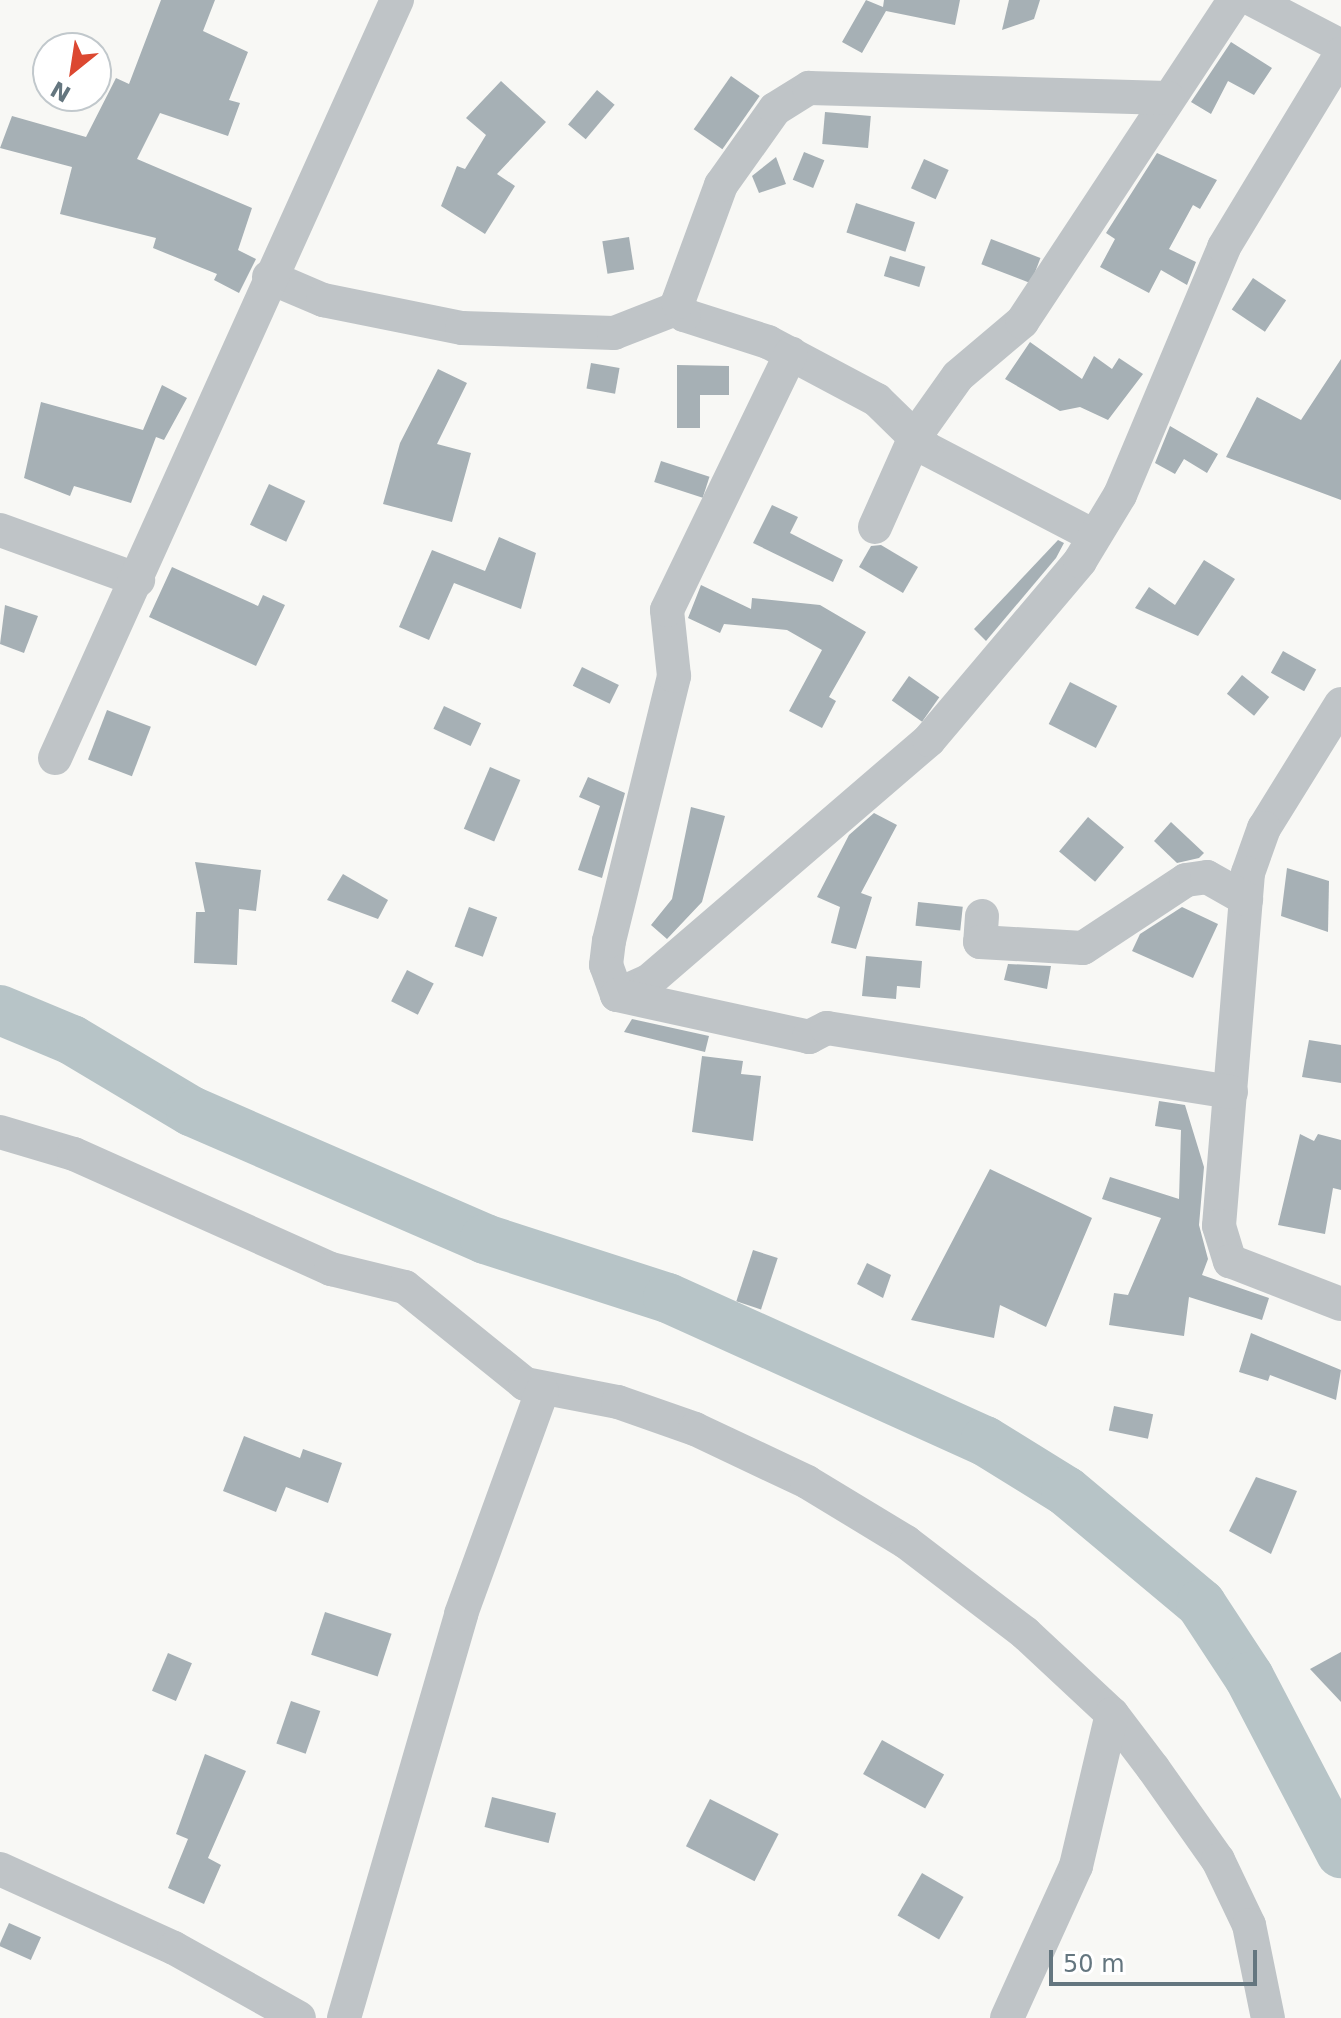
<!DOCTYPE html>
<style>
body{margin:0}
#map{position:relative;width:1341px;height:2018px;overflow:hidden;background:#f8f8f5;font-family:"DejaVu Sans",sans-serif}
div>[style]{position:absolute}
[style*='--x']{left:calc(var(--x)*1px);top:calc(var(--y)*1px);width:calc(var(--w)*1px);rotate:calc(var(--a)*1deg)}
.river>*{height:50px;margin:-25px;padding:0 25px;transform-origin:25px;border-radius:25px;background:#b7c4c7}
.building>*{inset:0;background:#a6b0b5;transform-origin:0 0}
.minor>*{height:34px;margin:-17px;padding:0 17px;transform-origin:17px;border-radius:17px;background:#bfc4c7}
span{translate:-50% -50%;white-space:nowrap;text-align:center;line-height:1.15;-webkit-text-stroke:8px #fff;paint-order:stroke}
.north{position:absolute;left:32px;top:32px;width:80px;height:80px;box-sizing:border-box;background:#fff;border:2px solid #c1c8cc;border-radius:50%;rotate:210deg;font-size:22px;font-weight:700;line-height:32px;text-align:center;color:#64767f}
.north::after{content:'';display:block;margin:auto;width:28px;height:36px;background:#dc4831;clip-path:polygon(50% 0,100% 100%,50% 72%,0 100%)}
.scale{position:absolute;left:1049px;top:1950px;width:208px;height:36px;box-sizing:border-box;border:4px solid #64767f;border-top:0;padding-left:10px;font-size:24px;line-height:28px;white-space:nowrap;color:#64767f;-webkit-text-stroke:6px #fff;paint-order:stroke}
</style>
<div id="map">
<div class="river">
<div style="--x:0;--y:1010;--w:78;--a:22.6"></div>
<div style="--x:72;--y:1040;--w:139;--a:30.8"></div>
<div style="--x:191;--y:1111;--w:321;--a:23.5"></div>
<div style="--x:485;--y:1239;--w:192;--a:17.9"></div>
<div style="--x:668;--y:1298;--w:348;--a:24.3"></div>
<div style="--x:985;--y:1441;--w:95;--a:31.7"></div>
<div style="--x:1066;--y:1491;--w:176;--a:39.9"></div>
<div style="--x:1201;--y:1604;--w:87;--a:56.7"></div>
<div style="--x:1249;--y:1677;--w:199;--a:62.4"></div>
</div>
<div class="building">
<div style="clip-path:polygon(161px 0,215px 0,203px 31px,248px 52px,229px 100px,240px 103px,228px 136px,160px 113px,137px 159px,252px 208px,238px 250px,256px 259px,239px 293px,214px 280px,217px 274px,153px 248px,156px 238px,60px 214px,72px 167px,0 148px,12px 116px,86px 137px,116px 78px,129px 84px)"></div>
<div style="clip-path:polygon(866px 0,883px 7px,884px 0,960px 0,955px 25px,886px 11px,862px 53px,842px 42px)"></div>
<div style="clip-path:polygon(1009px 0,1040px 0,1034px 19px,1002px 30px)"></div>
<div style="clip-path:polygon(1231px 42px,1272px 68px,1254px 95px,1228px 81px,1211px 114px,1191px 102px)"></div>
<div style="left:731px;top:76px;width:35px;height:65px;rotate:35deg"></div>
<div style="clip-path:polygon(501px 81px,546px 122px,497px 174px,515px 186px,485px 234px,441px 206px,457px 166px,465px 169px,486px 135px,466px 118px)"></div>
<div style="left:597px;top:90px;width:23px;height:45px;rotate:40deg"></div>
<div style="left:825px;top:112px;width:46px;height:32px;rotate:5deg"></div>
<div style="left:804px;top:152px;width:22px;height:30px;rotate:22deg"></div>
<div style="clip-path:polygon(1157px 153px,1217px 180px,1200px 209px,1193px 205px,1169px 249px,1196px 262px,1187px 285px,1161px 270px,1149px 293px,1100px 267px,1115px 239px,1106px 233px)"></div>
<div style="clip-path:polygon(776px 157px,786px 184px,759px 193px,752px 176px)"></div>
<div style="left:924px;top:159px;width:27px;height:32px;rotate:24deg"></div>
<div style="left:856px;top:203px;width:62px;height:31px;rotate:18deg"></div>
<div style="left:629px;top:237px;width:33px;height:27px;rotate:81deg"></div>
<div style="left:991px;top:239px;width:53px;height:27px;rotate:21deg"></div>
<div style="left:890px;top:256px;width:37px;height:21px;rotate:17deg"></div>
<div style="left:1253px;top:278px;width:40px;height:38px;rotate:34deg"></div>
<div style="clip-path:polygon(1030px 342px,1082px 379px,1094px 356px,1112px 369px,1119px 358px,1143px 374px,1108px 420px,1080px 407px,1060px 411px,1005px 379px)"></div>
<div style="clip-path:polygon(1341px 359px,1341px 500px,1226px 457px,1257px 397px,1301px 420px)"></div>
<div style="left:591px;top:363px;width:29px;height:26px;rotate:10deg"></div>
<div style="clip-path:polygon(677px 365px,729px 366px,729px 395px,700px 395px,700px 428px,677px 428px)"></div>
<div style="clip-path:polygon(438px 369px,467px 383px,437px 444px,471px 453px,452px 522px,383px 504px,400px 443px)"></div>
<div style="clip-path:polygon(162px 385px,187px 398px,164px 440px,156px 437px,131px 503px,74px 486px,70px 496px,24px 478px,41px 402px,143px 430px)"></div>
<div style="clip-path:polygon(1170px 426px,1218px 454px,1207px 473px,1184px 459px,1175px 474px,1155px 463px)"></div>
<div style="left:661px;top:461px;width:51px;height:22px;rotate:18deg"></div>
<div style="left:269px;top:484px;width:40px;height:45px;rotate:25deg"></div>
<div style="clip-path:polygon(772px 505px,798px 517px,790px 533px,843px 560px,833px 582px,753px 543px)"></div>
<div style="clip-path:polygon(499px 537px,536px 553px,521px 609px,454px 583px,429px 640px,399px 627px,432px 550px,485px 571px)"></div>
<div style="clip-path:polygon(1058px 540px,1064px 543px,1056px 558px,986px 641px,974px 629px)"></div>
<div style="clip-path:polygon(881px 545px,918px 567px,903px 593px,859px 567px,871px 546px)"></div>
<div style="clip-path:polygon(1204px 560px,1235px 579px,1198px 636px,1135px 608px,1149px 587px,1175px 605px)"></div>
<div style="clip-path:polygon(172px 567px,258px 606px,263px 595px,285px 605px,256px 666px,149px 617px)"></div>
<div style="clip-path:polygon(701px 585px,751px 609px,752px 598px,820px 605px,866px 632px,829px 697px,836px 701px,822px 728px,789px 711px,822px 650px,787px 630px,724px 624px,720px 633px,688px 618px)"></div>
<div style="clip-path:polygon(5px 605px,38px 616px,24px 653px,0 644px)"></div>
<div style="left:1283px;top:651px;width:38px;height:25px;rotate:29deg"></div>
<div style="left:582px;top:667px;width:41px;height:21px;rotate:26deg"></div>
<div style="left:1242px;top:675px;width:35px;height:24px;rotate:39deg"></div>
<div style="left:909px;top:676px;width:37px;height:30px;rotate:35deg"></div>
<div style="left:1070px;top:682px;width:53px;height:47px;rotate:27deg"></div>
<div style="left:444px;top:706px;width:41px;height:25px;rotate:25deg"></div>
<div style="left:107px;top:710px;width:47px;height:53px;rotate:21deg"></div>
<div style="left:490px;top:767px;width:33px;height:67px;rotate:23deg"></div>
<div style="clip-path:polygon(588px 777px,625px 793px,602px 878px,578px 870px,600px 806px,579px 797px)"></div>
<div style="clip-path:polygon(691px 807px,725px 816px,702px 902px,667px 939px,651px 925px,672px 899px)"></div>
<div style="clip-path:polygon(874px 813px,897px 825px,861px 893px,872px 897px,856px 949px,831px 943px,840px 907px,817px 897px,849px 835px)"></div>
<div style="left:1088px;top:817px;width:47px;height:45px;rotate:40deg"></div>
<div style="clip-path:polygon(1171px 822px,1204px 853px,1199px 858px,1177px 863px,1154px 841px)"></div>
<div style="clip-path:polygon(195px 862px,261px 870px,256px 911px,239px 909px,237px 965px,194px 963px,196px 912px,205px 912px)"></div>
<div style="clip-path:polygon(1287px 868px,1329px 881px,1328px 932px,1281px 916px)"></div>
<div style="clip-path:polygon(343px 874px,388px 900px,378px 919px,327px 900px)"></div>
<div style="left:918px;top:902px;width:45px;height:24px;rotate:6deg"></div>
<div style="left:469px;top:907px;width:30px;height:42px;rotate:20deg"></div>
<div style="clip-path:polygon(1182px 907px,1218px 924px,1193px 978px,1132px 951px,1140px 934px)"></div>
<div style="clip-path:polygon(866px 956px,922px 961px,920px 988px,897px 986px,896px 999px,862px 996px)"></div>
<div style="clip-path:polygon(1008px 964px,1051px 966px,1047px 989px,1004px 980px)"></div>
<div style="left:407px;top:970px;width:30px;height:35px;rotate:27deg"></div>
<div style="clip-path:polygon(632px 1019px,709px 1036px,705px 1052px,624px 1032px)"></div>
<div style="clip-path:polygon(1309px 1040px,1341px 1045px,1341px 1083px,1302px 1077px)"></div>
<div style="clip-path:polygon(702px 1056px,743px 1061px,741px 1074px,761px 1076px,753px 1141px,692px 1132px)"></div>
<div style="clip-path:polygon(1159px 1101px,1185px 1105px,1204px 1167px,1199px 1225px,1208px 1259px,1202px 1275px,1269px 1298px,1262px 1320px,1189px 1297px,1184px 1336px,1109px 1325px,1114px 1293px,1128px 1295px,1161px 1218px,1102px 1199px,1110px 1177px,1179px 1199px,1181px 1130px,1155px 1126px)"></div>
<div style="clip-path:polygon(1300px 1134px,1314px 1141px,1318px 1134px,1341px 1140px,1341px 1190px,1333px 1188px,1325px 1234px,1278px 1225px)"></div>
<div style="clip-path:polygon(990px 1169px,1092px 1218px,1046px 1327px,1000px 1305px,994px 1338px,911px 1320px)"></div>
<div style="left:753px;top:1250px;width:26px;height:54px;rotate:18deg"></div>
<div style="clip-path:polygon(867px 1263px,891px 1275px,883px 1298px,857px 1284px)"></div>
<div style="clip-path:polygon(1251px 1333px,1341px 1370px,1336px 1400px,1270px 1375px,1268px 1381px,1239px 1372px)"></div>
<div style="left:1114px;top:1406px;width:40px;height:25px;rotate:12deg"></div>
<div style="clip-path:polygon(244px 1436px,300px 1458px,303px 1449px,342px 1463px,328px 1503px,286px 1487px,276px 1512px,223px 1491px)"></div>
<div style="clip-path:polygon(1256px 1477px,1297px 1491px,1271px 1554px,1229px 1531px)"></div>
<div style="left:325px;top:1612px;width:70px;height:45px;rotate:18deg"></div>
<div style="clip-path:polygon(1341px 1652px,1341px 1702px,1310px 1669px)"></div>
<div style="left:168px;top:1653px;width:26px;height:41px;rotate:23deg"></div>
<div style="left:291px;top:1701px;width:31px;height:45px;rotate:19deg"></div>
<div style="left:882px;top:1740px;width:71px;height:39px;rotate:29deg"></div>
<div style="clip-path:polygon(205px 1754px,246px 1771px,208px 1858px,221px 1865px,204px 1904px,168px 1888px,188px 1839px,176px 1834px)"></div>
<div style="left:492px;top:1797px;width:66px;height:31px;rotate:14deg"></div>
<div style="left:710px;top:1799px;width:77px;height:53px;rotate:27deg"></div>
<div style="left:922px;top:1873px;width:48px;height:49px;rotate:30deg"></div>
<div style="left:9px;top:1923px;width:35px;height:25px;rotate:24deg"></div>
</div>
<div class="minor">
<div style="--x:1253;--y:0;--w:99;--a:27.6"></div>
<div style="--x:269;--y:277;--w:59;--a:23.1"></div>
<div style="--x:323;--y:300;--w:142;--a:11.4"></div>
<div style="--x:462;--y:328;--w:152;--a:1.9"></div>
<div style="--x:614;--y:333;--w:69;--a:-21.3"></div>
<div style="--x:875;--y:527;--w:101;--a:-66"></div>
<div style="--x:916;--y:435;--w:72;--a:-54.6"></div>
<div style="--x:958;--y:376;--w:84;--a:-40.2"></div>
<div style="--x:1022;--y:322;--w:386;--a:-56.6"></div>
<div style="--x:0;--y:530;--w:147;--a:19.9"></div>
<div style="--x:1094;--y:536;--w:188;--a:-152.5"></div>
<div style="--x:927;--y:449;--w:70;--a:-135.6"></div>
<div style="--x:877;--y:400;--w:123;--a:-152"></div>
<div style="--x:768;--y:342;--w:88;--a:-162.2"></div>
<div style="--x:684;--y:315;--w:14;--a:-115"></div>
<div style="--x:678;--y:302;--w:125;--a:-69.8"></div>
<div style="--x:721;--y:185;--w:93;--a:-54.6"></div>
<div style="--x:775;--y:109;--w:40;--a:-32"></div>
<div style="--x:809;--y:88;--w:359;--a:1.6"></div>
<div style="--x:1341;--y:704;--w:146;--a:121.8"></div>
<div style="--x:1264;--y:828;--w:48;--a:109.6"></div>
<div style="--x:1248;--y:873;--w:354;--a:94.7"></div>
<div style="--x:1219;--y:1226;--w:37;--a:73"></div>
<div style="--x:1230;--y:1261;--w:119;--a:21.2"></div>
<div style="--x:55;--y:758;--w:832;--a:-65.72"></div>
<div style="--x:982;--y:916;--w:26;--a:94"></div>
<div style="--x:980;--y:942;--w:103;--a:3.3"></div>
<div style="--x:1083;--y:948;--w:123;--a:-33.4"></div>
<div style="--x:1186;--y:880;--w:21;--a:-8"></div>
<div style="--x:1207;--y:877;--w:45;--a:29.4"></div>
<div style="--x:617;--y:995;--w:36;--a:-24"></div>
<div style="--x:650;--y:980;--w:368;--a:-40.7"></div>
<div style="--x:929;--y:740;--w:234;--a:-49.8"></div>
<div style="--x:1080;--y:561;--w:77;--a:-58.8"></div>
<div style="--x:1120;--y:495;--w:269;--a:-67.2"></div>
<div style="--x:1224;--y:247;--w:226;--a:-58.8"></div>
<div style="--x:617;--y:995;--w:32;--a:-110"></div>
<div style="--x:606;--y:965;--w:24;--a:-83"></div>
<div style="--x:609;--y:941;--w:273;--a:-76.2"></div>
<div style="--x:674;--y:676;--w:66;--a:-96.1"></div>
<div style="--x:667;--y:610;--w:285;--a:-64.2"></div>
<div style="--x:617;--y:995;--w:197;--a:12.3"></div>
<div style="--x:809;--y:1037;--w:20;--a:-27"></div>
<div style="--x:827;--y:1028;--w:409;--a:9"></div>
<div style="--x:0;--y:1132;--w:77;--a:16.6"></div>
<div style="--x:74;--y:1154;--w:282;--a:24.1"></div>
<div style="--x:331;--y:1269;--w:76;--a:13.7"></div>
<div style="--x:405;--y:1287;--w:154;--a:38.9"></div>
<div style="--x:525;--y:1384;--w:95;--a:11"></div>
<div style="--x:618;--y:1402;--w:82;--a:19.3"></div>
<div style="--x:695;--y:1429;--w:124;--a:25.3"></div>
<div style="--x:807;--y:1482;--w:116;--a:31.2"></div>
<div style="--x:906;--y:1542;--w:150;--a:37.4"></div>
<div style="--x:1025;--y:1633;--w:119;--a:43"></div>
<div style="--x:1112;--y:1714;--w:68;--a:52.8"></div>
<div style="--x:1153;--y:1768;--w:113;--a:54.8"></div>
<div style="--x:1218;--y:1860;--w:72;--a:64.5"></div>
<div style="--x:1249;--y:1925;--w:95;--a:78.5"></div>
<div style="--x:0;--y:1869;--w:191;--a:24.4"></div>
<div style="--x:174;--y:1948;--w:143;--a:29.2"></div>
<div style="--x:344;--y:2018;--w:421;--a:-73.8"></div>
<div style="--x:461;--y:1614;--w:237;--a:-70"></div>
<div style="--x:1007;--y:2018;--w:167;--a:-65.6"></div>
<div style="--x:1076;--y:1866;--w:156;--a:-76.7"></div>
</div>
<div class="north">N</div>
<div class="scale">50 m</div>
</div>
